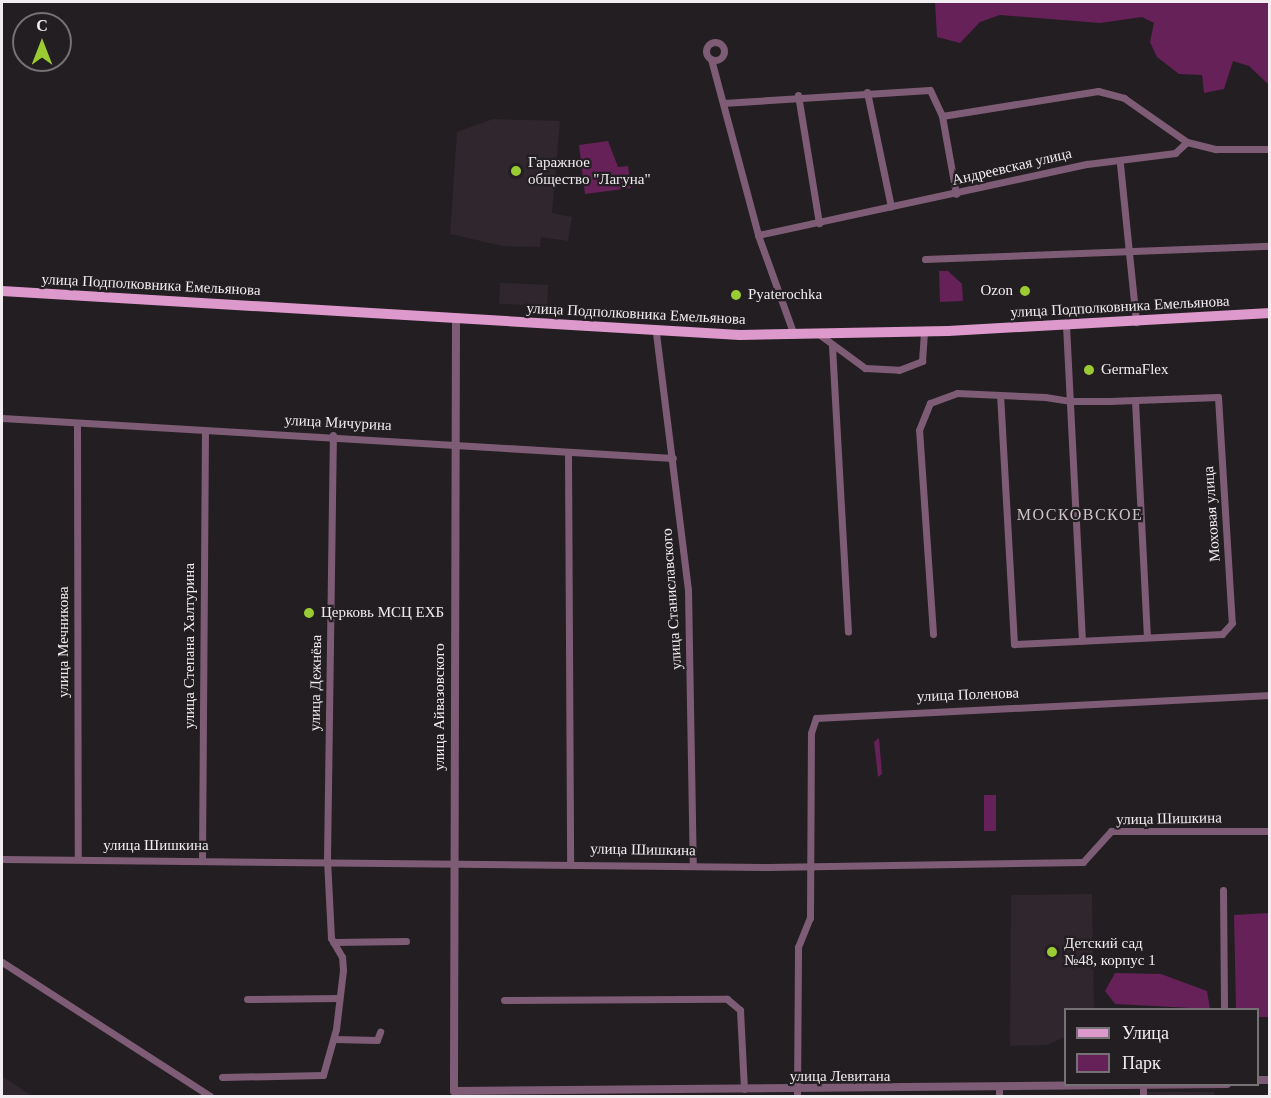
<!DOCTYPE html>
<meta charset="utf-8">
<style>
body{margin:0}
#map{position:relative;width:1271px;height:1098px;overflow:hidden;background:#231e22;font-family:Georgia,serif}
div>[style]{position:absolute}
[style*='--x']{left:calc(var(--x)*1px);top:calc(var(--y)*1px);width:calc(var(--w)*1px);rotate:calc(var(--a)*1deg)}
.built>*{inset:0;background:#30262d;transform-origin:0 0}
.green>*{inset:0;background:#662159;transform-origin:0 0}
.minor>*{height:7px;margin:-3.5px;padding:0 3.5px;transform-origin:3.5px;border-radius:3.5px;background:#7e5c75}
.minor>.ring{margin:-3.5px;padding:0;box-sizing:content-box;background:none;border:7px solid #7e5c75;border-radius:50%}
.tertiary>*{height:8px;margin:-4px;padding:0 4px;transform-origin:4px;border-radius:4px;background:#7e5c75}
.primary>*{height:10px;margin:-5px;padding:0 5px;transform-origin:5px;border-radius:5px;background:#dd98cc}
.dots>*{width:16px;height:16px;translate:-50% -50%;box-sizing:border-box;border:3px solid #231e22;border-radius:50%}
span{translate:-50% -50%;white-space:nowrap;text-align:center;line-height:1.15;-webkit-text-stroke:4.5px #231e22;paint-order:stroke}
.poi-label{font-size:15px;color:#f1edf0}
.left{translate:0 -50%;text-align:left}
.right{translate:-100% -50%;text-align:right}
.street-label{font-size:15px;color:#f1edf0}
.neighbourhood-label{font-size:16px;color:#cbc4c9;letter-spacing:1.5px}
.frame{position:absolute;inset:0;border:3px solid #f1edf0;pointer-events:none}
.legend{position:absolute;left:1064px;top:1008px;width:195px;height:78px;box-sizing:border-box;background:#231e22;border:2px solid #757174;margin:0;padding:8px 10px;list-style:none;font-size:18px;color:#f1edf0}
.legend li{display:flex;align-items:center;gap:12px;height:30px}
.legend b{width:30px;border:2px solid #757174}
.north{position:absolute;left:12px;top:12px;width:60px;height:60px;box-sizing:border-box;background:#231e22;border:2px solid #757174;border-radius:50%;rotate:0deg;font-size:16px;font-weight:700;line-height:24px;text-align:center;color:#f1edf0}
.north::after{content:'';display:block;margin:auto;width:21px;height:27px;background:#9bcb33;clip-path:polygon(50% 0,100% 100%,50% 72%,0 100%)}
</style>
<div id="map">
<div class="built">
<div style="clip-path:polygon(493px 119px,560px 121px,552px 213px,572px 217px,568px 241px,541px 237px,540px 247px,502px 246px,450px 234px,457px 132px)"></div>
<div style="left:500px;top:283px;width:48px;height:21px;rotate:2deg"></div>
<div style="clip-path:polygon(1092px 894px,1094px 1009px,1066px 1010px,1065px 1037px,1047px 1045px,1010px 1046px,1011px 895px)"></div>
<div style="clip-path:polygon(2px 1076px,32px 1096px,2px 1096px)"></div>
<div style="left:1146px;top:1092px;width:68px;height:4px"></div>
</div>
<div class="green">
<div style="clip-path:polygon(935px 2px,1269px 2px,1269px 85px,1249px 66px,1233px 61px,1224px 89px,1204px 93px,1202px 75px,1179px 74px,1157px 57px,1150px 42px,1154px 23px,1142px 17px,1100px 23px,1000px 15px,980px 22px,960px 43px,937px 37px)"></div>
<div style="clip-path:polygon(608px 141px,618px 167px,628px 166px,631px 188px,585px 194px,579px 145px)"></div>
<div style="clip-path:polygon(939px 271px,948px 271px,962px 284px,963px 301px,940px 302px)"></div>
<div style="clip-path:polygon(879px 738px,882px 774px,878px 777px,874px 742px)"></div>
<div style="left:984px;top:795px;width:12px;height:36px"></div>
<div style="clip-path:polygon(1269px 913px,1269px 1017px,1258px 1017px,1258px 1010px,1236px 1009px,1234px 915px)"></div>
<div style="clip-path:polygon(1115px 973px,1161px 974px,1207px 991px,1210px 1009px,1115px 1004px,1105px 991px)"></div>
</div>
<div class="minor">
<div class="ring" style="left:706px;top:42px;width:11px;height:11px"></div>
<div style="--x:711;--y:59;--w:182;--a:75"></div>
<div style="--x:758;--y:235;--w:106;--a:70.2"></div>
<div style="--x:867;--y:92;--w:117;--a:78.2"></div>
<div style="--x:798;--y:95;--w:130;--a:80.7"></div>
<div style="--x:723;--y:103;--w:207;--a:-3.6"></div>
<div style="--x:930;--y:90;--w:29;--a:65"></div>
<div style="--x:942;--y:116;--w:79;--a:79.8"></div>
<div style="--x:942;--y:116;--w:158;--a:-9.1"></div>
<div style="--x:1098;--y:91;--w:27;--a:15"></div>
<div style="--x:1124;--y:98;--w:77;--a:34.9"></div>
<div style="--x:1120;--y:164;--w:159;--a:84.2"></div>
<div style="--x:758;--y:235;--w:337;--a:-12.2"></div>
<div style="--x:1087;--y:164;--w:89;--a:-7.1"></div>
<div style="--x:1175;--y:153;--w:16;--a:-43"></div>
<div style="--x:1187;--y:142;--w:30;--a:14"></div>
<div style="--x:1216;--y:149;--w:54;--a:0"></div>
<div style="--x:925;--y:259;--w:345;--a:-2.2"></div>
<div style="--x:1066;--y:325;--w:316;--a:87.1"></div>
<div style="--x:656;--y:333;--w:259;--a:82.9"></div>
<div style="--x:688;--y:590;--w:275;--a:89"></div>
<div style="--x:820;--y:335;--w:56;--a:36.3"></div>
<div style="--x:865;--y:368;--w:34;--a:3"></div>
<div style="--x:899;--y:370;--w:25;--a:-21"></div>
<div style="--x:922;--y:361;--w:30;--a:-86"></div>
<div style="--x:832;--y:346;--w:286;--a:86.8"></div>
<div style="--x:1135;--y:401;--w:236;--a:87.1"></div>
<div style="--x:2;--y:418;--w:672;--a:3.41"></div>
<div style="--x:77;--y:426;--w:433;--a:89.9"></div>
<div style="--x:568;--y:453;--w:409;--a:89.7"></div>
<div style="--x:933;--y:634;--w:204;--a:-93.9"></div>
<div style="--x:919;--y:430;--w:29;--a:-68"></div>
<div style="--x:930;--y:403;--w:29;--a:-20"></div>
<div style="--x:957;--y:393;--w:88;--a:2.6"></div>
<div style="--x:1045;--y:397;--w:25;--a:9"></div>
<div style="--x:1070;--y:401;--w:39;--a:0"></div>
<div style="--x:1109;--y:401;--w:109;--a:-2.1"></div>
<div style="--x:1218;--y:397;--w:226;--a:86.5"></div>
<div style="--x:1232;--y:623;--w:15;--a:132"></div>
<div style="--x:1222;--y:634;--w:208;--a:177.2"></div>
<div style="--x:1014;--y:644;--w:249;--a:-93.2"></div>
<div style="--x:2;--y:859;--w:766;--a:0.6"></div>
<div style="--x:768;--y:867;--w:315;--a:-0.9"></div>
<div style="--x:1083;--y:862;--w:42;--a:-47.9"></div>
<div style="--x:1111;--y:831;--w:159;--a:0"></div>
<div style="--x:202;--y:860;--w:428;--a:-89.6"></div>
<div style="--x:1223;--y:890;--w:120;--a:89.5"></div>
<div style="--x:333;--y:942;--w:73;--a:-0.8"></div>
<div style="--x:2;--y:962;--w:247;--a:32.8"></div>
<div style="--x:247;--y:999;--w:92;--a:-0.6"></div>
<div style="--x:504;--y:1000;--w:223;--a:-0.3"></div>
<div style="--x:727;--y:999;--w:17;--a:40"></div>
<div style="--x:740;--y:1010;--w:79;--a:87.1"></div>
<div style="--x:334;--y:1039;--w:43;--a:1.3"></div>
<div style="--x:377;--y:1040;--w:9;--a:-69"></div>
<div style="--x:222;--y:1077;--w:101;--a:-1.1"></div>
<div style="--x:323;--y:1075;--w:48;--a:-74.2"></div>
<div style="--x:336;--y:1029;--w:59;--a:-83.2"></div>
<div style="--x:343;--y:970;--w:13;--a:-94"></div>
<div style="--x:342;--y:957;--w:22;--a:-120"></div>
<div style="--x:331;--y:938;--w:79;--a:-92.9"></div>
<div style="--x:327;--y:859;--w:424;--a:-89.2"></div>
<div style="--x:999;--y:1088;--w:8;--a:90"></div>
<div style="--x:797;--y:1096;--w:149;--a:-89.6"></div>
<div style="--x:798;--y:947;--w:31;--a:-68"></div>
<div style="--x:810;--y:918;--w:185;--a:-89.7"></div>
<div style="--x:811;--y:733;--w:16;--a:-72"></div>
<div style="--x:816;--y:718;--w:455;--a:-2.9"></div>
<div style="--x:1143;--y:1096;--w:7;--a:-90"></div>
</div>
<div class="tertiary">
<div style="--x:456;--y:318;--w:773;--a:90.15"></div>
<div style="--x:454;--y:1091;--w:773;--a:-0.52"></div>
<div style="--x:1258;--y:1080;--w:12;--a:0"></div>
</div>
<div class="primary">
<div style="--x:2;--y:291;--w:739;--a:3.41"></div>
<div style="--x:740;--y:335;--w:208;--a:-1.1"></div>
<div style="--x:948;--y:331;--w:323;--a:-3.2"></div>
</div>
<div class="dots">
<div style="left:516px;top:171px;background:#9bcb33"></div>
<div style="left:1025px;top:291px;background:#9bcb33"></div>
<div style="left:736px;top:295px;background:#9bcb33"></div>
<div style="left:1089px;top:370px;background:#9bcb33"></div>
<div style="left:309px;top:613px;background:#9bcb33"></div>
<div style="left:1052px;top:952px;background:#9bcb33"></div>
</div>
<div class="poi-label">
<span class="left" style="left:528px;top:171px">Гаражное<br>общество "Лагуна"</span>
<span class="right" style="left:1013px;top:291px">Ozon</span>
<span class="left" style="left:748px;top:295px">Pyaterochka</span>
<span class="left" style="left:1101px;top:370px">GermaFlex</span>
<span class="left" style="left:321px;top:613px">Церковь МСЦ ЕХБ</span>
<span class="left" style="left:1064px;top:952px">Детский сад<br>№48, корпус 1</span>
</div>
<div class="street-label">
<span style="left:1012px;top:167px;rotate:-13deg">Андреевская улица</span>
<span style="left:151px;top:285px;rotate:3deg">улица Подполковника Емельянова</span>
<span style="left:1120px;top:307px;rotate:-3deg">улица Подполковника Емельянова</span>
<span style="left:636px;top:314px;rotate:3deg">улица Подполковника Емельянова</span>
<span style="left:338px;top:423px;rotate:3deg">улица Мичурина</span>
<span style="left:1212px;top:514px;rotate:-94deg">Моховая улица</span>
<span style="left:672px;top:599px;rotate:-94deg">улица Станиславского</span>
<span style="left:64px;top:642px;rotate:-90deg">улица Мечникова</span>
<span style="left:190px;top:646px;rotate:-90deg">улица Степана Халтурина</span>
<span style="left:316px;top:683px;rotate:-89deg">улица Дежнёва</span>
<span style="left:968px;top:695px;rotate:-2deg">улица Поленова</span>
<span style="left:440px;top:707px;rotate:-90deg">улица Айвазовского</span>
<span style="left:1169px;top:819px;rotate:-1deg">улица Шишкина</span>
<span style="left:156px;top:846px">улица Шишкина</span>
<span style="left:643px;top:850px;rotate:1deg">улица Шишкина</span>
<span style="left:840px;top:1077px">улица Левитана</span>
</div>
<div class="neighbourhood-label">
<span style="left:1080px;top:515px">МОСКОВСКОЕ</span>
</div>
<div class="frame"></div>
<ul class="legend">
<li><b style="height:8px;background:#dd98cc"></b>Улица</li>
<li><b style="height:16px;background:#662159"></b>Парк</li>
</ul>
<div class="north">С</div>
</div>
